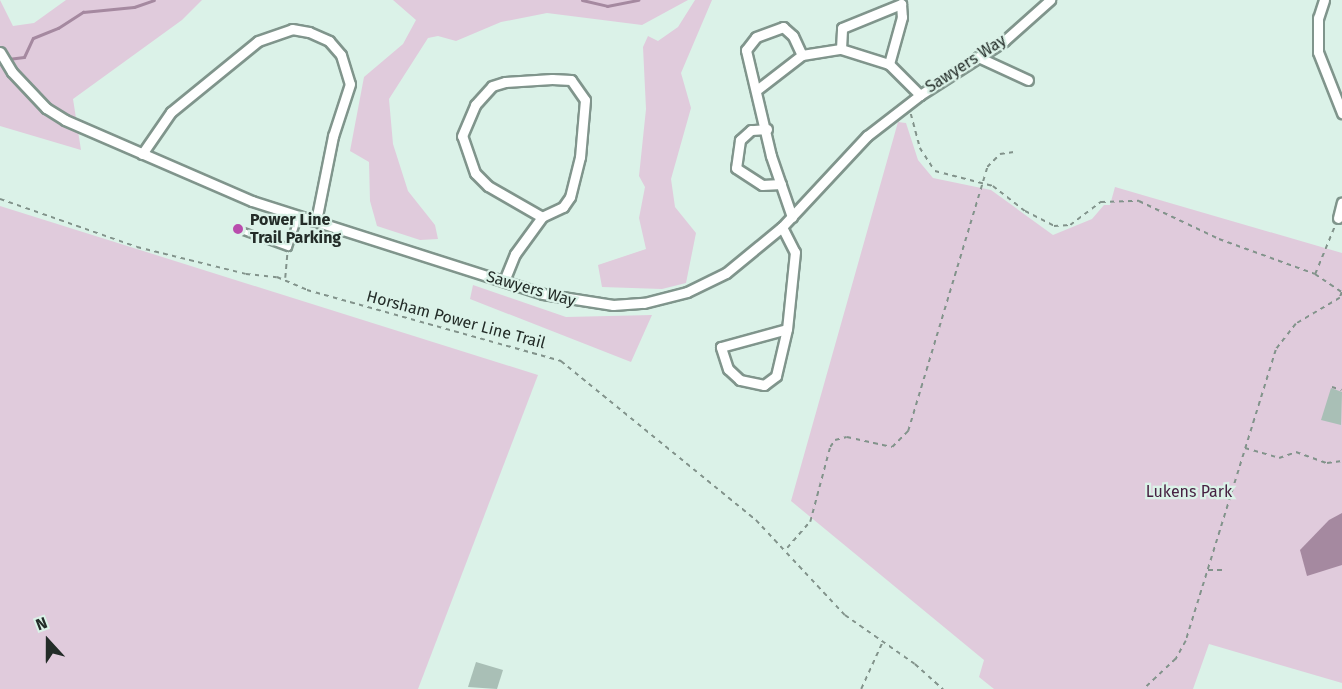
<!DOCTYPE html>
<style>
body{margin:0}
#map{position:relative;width:1342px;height:689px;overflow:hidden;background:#dbf2e8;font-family:"Fira Sans",sans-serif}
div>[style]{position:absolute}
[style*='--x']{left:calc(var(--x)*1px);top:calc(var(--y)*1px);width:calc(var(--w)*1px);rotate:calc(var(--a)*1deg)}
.green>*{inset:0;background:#e0cbdc}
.water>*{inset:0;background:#a589a0}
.stream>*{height:3px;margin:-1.5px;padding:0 1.5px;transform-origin:1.5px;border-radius:1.5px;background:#a589a0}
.building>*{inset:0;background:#a9bfb6}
.path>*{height:1.5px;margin-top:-0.75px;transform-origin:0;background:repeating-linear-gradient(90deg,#82938b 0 4.5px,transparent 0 9px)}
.roads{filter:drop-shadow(2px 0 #80958c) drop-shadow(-2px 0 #80958c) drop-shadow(0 2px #80958c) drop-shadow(0 -2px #80958c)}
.service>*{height:4.5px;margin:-2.25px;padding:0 2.25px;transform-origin:2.25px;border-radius:2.25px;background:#fff}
.minor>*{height:9px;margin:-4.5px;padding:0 4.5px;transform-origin:4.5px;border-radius:4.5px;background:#fff}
.dots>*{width:16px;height:16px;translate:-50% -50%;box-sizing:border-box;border:3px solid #dbf2e8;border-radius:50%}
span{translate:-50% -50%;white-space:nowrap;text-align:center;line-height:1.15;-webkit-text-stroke:4.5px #dbf2e8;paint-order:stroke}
.street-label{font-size:16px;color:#232c28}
.poi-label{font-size:16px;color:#232c28;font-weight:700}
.left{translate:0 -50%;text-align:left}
.park-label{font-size:16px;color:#472142}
.north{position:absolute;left:18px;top:611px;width:60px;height:60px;-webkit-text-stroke:4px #dbf2e8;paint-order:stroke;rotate:339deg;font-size:16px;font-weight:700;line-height:24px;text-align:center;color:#232c28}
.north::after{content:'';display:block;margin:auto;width:21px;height:27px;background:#232c28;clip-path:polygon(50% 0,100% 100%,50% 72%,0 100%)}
</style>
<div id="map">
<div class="green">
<div style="clip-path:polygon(0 0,13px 26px,34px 23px,66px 0,202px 0,182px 20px,73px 99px,81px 150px,0 126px)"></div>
<div style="clip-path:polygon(393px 0,688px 0,642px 25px,547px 13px,501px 22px,456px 41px,438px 36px,428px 38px,389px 99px,393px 144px,408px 191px,435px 225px,438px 239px,420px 240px,377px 226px,370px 201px,369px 162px,350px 151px,364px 77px,403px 44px,416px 20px)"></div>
<div style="clip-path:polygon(695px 0,712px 0,681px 73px,691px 108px,671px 179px,675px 207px,696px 233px,686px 283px,662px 289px,602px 287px,598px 265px,646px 249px,639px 218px,645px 187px,639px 176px,646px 109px,643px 47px,648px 36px,658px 41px,678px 27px)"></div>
<div style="clip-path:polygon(898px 122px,906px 123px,918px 160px,933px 178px,991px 190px,1053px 235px,1092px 219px,1104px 205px,1110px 205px,1115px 187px,1342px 253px,1342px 683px,1209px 644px,1193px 689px,994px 689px,979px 677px,984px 660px,791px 501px)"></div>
<div style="clip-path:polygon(0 206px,538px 375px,418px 689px,0 689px)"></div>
<div style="clip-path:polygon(473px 285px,566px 317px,652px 315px,631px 362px,470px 299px)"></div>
</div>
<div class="water">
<div style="clip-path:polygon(1342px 513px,1342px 565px,1307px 576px,1300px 550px,1329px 520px)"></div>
</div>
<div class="stream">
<div style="--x:582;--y:0;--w:26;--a:13"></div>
<div style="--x:607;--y:6;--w:32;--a:-11"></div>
<div style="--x:8;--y:59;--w:16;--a:-7"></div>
<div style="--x:24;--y:57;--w:21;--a:-65"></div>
<div style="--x:33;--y:38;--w:27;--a:-22"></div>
<div style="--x:58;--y:28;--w:30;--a:-33"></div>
<div style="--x:83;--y:12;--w:51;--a:-5.6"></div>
<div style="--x:134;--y:7;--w:21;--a:-19"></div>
</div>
<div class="building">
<div style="clip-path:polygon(1331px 388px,1342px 392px,1341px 425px,1321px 420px)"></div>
<div style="clip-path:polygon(476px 662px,503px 670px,497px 689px,468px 687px)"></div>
</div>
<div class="path">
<div style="--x:911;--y:114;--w:35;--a:75"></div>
<div style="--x:920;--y:148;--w:27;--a:57"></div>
<div style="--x:935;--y:171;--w:60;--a:14.5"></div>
<div style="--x:993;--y:186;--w:41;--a:38"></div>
<div style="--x:1025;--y:211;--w:33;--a:27"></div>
<div style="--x:1054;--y:226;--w:16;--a:-4"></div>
<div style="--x:1070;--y:225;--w:39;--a:-37"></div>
<div style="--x:1101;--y:202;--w:38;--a:-2"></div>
<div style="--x:1139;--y:201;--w:89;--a:25.4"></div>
<div style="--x:1219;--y:239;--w:102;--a:20"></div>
<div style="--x:1315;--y:274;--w:32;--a:34"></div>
<div style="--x:1342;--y:292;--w:6;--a:108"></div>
<div style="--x:1340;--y:298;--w:51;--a:149.4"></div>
<div style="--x:1296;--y:324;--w:33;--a:128"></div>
<div style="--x:1276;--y:350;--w:305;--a:107.2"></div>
<div style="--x:1186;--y:641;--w:21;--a:119"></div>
<div style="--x:1176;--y:659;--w:44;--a:136.8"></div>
<div style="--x:0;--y:199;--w:145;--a:19.3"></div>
<div style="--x:137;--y:247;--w:112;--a:13.9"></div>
<div style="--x:246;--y:274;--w:31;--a:6"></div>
<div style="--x:277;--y:277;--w:33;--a:23"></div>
<div style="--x:307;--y:290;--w:264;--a:15.6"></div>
<div style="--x:561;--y:361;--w:252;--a:39.2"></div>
<div style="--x:756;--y:520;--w:130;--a:46.9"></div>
<div style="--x:845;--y:615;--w:85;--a:35"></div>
<div style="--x:915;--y:664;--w:38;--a:42"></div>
<div style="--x:1315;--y:274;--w:50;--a:-67.6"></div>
<div style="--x:285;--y:278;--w:25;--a:-85"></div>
<div style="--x:1332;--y:387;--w:10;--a:17"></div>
<div style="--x:1245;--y:448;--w:35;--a:16"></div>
<div style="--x:1279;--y:458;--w:18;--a:-19"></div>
<div style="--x:1296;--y:452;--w:33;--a:20"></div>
<div style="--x:1327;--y:463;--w:15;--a:-8"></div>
<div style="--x:787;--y:548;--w:35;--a:-49"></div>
<div style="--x:810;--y:522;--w:78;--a:-75.1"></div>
<div style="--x:830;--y:447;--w:9;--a:-54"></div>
<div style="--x:835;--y:440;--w:12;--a:-14"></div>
<div style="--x:847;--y:437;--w:46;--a:12.5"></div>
<div style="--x:892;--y:447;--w:23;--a:-45"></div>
<div style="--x:908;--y:431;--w:276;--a:-73.3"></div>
<div style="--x:987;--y:167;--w:18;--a:-45"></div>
<div style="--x:1000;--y:154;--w:14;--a:-8"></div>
<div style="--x:1208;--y:570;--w:18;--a:0"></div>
<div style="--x:861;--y:689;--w:53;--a:-65.4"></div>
</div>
<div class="roads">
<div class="service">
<div style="--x:238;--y:229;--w:53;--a:19.8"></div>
<div style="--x:288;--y:247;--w:33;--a:-72"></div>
</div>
<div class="minor">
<div style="--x:1324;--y:0;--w:19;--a:108"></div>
<div style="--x:1318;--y:18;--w:34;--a:90"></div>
<div style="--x:1318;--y:52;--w:66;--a:68.5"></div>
<div style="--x:841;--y:49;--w:21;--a:-87"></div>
<div style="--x:842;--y:28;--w:64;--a:-22.1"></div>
<div style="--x:901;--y:4;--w:13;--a:86"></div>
<div style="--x:902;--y:17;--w:49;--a:105.5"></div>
<div style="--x:0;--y:52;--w:23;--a:59"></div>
<div style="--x:12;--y:72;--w:50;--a:46.6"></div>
<div style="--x:46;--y:108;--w:22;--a:32"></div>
<div style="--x:65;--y:120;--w:204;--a:23.4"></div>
<div style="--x:252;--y:201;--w:305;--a:17.7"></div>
<div style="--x:543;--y:294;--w:71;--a:8.9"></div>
<div style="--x:613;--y:305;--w:31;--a:-4"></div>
<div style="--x:644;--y:303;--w:44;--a:-14.3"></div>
<div style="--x:687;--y:292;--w:43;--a:-26"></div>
<div style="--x:726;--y:273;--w:72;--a:-39.4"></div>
<div style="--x:782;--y:227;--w:125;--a:-47"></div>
<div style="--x:867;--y:136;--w:67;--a:-37.7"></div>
<div style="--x:920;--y:95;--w:100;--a:-32.7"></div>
<div style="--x:1004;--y:41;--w:62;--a:-41.7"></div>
<div style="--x:978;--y:57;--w:55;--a:24.7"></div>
<div style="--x:552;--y:79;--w:19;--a:3"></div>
<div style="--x:571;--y:80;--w:24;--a:55"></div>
<div style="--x:585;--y:100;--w:57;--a:95"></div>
<div style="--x:580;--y:157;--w:41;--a:104"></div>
<div style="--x:570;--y:197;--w:12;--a:125"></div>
<div style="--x:563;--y:207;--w:23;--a:155"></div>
<div style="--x:542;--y:217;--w:62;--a:-150.1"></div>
<div style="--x:488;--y:186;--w:18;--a:-135"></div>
<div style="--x:475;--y:173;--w:39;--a:-109"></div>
<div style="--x:462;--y:136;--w:34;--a:-67"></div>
<div style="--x:475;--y:105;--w:25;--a:-48"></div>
<div style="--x:492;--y:86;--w:14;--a:-17"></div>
<div style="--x:505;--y:82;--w:47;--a:-3.7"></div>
<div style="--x:758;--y:89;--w:56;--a:-37.7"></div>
<div style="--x:802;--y:55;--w:39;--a:-9"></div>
<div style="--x:841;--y:49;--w:50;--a:17.4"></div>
<div style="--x:889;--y:64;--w:44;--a:45"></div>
<div style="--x:767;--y:129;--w:16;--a:176"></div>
<div style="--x:751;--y:130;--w:15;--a:138"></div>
<div style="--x:740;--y:140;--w:28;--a:98"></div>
<div style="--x:736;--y:168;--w:31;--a:33"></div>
<div style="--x:762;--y:185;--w:19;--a:-3"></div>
<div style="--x:142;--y:154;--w:51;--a:-55.4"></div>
<div style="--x:171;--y:112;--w:112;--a:-39.2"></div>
<div style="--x:258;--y:41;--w:36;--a:-19"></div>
<div style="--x:292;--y:29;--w:17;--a:10"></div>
<div style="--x:309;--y:32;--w:22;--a:24"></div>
<div style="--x:329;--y:41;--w:18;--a:49"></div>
<div style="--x:341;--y:55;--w:30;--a:73"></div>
<div style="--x:350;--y:84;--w:55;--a:108.1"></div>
<div style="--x:333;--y:136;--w:87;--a:101.3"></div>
<div style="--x:792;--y:217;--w:65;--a:-109"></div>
<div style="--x:771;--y:156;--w:109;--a:-103.3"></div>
<div style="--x:746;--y:50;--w:16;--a:-52"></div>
<div style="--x:756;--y:37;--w:29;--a:-20"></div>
<div style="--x:783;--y:27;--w:13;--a:42"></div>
<div style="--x:793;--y:36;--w:21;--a:65"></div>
<div style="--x:1338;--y:218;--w:16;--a:-76"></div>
<div style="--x:782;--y:227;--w:28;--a:63"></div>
<div style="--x:795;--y:252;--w:77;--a:95.9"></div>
<div style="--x:787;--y:329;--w:48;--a:103.2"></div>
<div style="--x:776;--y:376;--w:15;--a:143"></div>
<div style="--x:764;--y:385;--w:25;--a:-168"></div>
<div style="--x:740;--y:380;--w:16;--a:-137"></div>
<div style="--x:728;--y:369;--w:23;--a:-108"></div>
<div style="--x:721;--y:347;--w:68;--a:-15.3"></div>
<div style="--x:504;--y:281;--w:29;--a:-68"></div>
<div style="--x:515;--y:254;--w:46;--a:-53.9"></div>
</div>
</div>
<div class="dots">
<div style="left:238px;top:229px;background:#b94dad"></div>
</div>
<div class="street-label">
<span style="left:966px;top:64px;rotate:-33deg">Sawyers Way</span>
<span style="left:531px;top:289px;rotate:16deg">Sawyers Way</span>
<span style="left:456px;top:320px;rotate:15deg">Horsham Power Line Trail</span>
</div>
<div class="poi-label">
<span class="left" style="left:250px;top:229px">Power Line<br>Trail Parking</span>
</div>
<div class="park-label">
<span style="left:1189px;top:492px">Lukens Park</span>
</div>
<div class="north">N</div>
</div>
